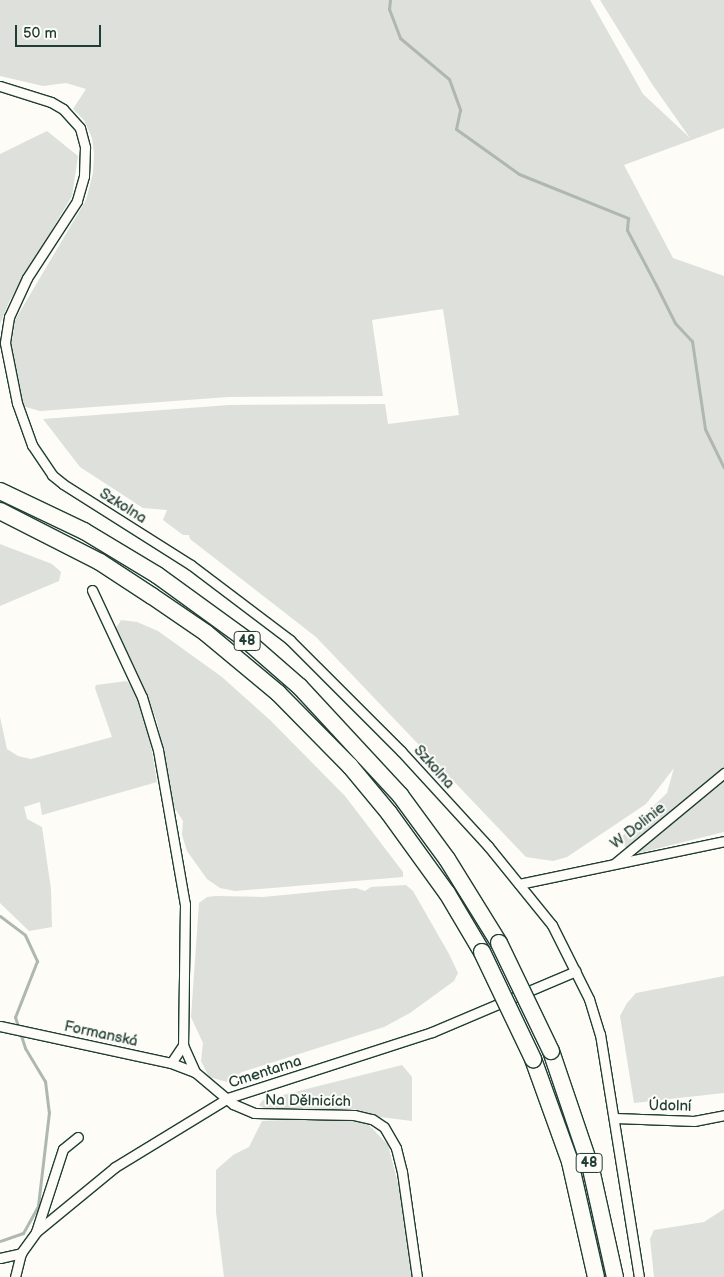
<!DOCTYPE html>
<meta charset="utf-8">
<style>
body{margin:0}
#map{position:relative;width:724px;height:1277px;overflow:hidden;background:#fdfcf7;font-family:"Balsamiq Sans",sans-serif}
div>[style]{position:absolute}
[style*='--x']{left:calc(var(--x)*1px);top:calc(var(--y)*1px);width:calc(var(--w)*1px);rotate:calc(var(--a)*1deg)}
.green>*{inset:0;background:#dde0db}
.stream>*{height:3px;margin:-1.5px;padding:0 1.5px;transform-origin:1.5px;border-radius:1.5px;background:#aeb8b1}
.roads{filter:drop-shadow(1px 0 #1f3d34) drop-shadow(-1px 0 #1f3d34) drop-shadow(0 1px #1f3d34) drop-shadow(0 -1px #1f3d34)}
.street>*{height:9px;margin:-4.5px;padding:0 4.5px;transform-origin:4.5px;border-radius:4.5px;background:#fdfcf7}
.highway>*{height:16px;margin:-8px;padding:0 8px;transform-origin:8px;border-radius:8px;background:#fdfcf7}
.bridges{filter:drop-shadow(1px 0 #1f3d34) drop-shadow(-1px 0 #1f3d34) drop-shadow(0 1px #1f3d34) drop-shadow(0 -1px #1f3d34)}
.highway-bridge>*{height:16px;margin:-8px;padding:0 8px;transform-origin:8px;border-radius:8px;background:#fdfcf7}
span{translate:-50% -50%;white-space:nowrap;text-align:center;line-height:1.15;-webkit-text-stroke:4px #fdfcf7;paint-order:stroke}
.shield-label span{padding:1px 4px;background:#fdfcf7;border:1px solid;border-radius:4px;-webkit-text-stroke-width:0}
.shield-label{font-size:14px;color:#1f3d34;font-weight:700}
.street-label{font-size:15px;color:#1f3d34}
.scale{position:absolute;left:15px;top:25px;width:86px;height:22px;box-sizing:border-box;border:2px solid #1f3d34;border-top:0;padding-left:6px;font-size:15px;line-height:18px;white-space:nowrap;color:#1f3d34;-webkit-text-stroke:4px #fdfcf7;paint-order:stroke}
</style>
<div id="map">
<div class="green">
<div style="clip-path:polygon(0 0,590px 0,643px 94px,690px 138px,652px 84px,600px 0,724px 0,724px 128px,624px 165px,673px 258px,724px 276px,724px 832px,631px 855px,619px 839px,667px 793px,674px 768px,646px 804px,567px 857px,553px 861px,526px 857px,316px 637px,190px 539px,189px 535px,183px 535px,163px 520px,167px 510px,143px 508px,80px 467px,43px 419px,229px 405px,385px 404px,388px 424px,459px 415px,443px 309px,372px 320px,383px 396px,228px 397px,40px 411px,22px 406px,11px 347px,15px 320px,86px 200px,93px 173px,94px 153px,92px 138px,84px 120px,73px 109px,86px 89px,66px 83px,43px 86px,0 76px)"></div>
<div style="clip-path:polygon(47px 131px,78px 156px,72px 196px,10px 300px,0 324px,0 154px)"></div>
<div style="clip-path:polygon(0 544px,52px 564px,61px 572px,59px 581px,0 606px)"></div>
<div style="clip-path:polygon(121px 620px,137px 622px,158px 631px,222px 677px,270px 720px,345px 796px,403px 872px,403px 877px,235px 891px,220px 888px,207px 879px,187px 851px,182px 835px,183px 821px,174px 807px,157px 721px,116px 628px)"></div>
<div style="clip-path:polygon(127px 681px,138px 696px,149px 734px,157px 782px,42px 815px,40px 802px,24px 807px,27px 819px,42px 827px,51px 889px,52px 927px,29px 931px,0 903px,0 717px,7px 749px,18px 756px,31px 759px,112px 737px,95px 688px,96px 685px)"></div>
<div style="clip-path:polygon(406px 885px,413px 891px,449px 954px,458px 973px,454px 981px,410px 1013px,384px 1027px,242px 1072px,227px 1082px,209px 1077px,201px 1061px,203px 1043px,191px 1017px,199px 903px,207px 897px,216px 896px,263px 897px,356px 888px,365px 891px,371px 887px)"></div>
<div style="clip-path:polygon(724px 976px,724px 1093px,634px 1103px,620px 1016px,627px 1003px,636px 993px)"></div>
<div style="clip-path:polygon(402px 1065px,412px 1077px,412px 1121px,380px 1117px,354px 1109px,285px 1111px,265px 1109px,259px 1105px,263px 1100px)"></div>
<div style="clip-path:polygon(334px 1118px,367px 1123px,388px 1145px,404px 1207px,413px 1277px,224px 1277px,216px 1212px,216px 1170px,233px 1155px,249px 1147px,262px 1121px)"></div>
<div style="clip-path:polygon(724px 1209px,724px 1277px,654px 1277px,650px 1239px,654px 1230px,704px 1222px)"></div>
</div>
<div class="stream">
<div style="--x:390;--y:0;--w:9;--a:96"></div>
<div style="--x:389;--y:9;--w:31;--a:69"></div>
<div style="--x:400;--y:38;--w:64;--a:39.9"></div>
<div style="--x:449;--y:79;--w:33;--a:70"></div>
<div style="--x:460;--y:110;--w:19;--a:102"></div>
<div style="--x:456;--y:129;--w:77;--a:35.5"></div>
<div style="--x:519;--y:174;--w:118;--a:22"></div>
<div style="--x:628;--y:218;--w:12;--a:95"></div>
<div style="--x:627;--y:230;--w:62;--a:62.2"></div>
<div style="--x:656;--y:285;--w:42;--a:63.4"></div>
<div style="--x:675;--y:323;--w:25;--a:47"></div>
<div style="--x:692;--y:341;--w:89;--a:81.6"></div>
<div style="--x:705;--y:429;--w:43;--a:64"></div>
<div style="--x:0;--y:916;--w:31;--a:37"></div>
<div style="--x:25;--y:935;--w:29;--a:65"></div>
<div style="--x:37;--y:961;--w:60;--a:111.4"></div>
<div style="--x:15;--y:1017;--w:33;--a:72"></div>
<div style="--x:25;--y:1048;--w:39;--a:59"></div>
<div style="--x:45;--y:1081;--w:31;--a:83"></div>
<div style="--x:49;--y:1112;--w:95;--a:96.7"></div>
<div style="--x:38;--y:1206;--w:31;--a:119"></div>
<div style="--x:23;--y:1233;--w:24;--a:161"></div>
</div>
<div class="roads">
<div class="street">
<div style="--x:0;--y:86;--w:53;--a:17.4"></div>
<div style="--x:51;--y:102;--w:14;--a:30"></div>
<div style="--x:63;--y:109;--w:25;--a:48"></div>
<div style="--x:80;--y:128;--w:20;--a:75"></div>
<div style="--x:85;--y:147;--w:29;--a:92"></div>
<div style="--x:84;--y:176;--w:26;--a:106"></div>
<div style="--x:77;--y:201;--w:92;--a:123"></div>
<div style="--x:27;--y:278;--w:43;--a:114.8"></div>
<div style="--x:9;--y:317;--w:26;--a:99"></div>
<div style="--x:5;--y:343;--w:61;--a:78.7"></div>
<div style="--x:17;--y:403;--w:45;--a:70.3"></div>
<div style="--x:32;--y:445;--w:36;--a:56"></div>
<div style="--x:52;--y:475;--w:14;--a:39"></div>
<div style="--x:63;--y:484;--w:151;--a:32.3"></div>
<div style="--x:191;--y:565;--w:124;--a:37.1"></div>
<div style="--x:290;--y:640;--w:157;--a:45"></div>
<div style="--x:401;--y:751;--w:129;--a:47.5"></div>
<div style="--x:488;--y:846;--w:102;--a:51"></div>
<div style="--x:552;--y:925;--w:83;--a:63.4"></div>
<div style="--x:589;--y:999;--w:37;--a:73"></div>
<div style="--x:600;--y:1034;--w:246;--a:80.9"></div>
<div style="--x:92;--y:590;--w:118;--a:65"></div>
<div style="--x:142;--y:697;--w:55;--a:73.2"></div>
<div style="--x:158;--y:750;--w:156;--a:80.1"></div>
<div style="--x:185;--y:904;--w:141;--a:90.8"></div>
<div style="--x:183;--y:1045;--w:30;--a:66"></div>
<div style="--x:195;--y:1072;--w:50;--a:40.1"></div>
<div style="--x:233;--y:1104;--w:23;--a:23"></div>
<div style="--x:254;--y:1113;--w:100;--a:1.1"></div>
<div style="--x:354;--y:1115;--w:18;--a:13"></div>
<div style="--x:372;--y:1119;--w:14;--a:34"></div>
<div style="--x:384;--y:1127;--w:24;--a:60"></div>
<div style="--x:396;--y:1148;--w:25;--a:76"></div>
<div style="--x:402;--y:1172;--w:106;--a:81.9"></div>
<div style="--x:614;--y:864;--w:143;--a:-39.6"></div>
<div style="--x:519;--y:884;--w:209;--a:-11.8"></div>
<div style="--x:0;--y:1026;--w:175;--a:12.2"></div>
<div style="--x:171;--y:1063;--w:26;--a:21"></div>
<div style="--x:171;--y:1063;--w:22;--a:-56"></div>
<div style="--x:615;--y:1118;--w:79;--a:2.2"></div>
<div style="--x:694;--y:1121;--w:31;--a:-11"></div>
<div style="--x:36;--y:1232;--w:87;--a:-72"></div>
<div style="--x:63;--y:1149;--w:19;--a:-39"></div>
<div style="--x:0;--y:1258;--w:22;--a:-13"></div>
<div style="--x:15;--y:1277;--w:25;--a:-76"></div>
<div style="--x:21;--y:1253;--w:26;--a:-54"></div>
<div style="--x:36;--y:1232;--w:102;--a:-39.4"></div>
<div style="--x:115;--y:1167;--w:132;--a:-31.4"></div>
<div style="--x:228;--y:1098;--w:214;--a:-17.9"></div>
<div style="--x:432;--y:1032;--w:156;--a:-23"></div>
</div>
<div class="highway">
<div style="--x:0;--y:491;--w:93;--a:25.5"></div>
<div style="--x:84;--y:531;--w:85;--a:31.1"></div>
<div style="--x:157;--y:575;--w:109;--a:36"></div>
<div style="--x:245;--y:639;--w:73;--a:41.1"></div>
<div style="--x:300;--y:687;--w:147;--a:47.2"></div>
<div style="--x:400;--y:795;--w:79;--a:53.7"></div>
<div style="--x:447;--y:859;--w:99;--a:58.2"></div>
<div style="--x:0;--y:511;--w:112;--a:27"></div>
<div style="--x:100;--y:562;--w:62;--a:33.2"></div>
<div style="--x:152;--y:596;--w:65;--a:34.4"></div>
<div style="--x:206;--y:633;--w:94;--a:39.8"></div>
<div style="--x:278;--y:693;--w:103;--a:45.4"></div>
<div style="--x:350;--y:766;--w:61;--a:50.3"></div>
<div style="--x:389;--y:813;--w:99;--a:54.1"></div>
<div style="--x:447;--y:893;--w:69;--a:59.3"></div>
<div style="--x:551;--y:1051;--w:125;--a:71.3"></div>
<div style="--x:591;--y:1169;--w:111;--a:77.5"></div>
<div style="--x:533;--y:1059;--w:109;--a:70.2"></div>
<div style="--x:570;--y:1162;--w:118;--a:77.3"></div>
</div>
</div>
<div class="bridges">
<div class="highway-bridge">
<div style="--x:499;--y:943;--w:120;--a:64.3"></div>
<div style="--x:482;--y:952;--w:119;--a:64.5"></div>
</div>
</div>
<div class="shield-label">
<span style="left:247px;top:641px">48</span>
<span style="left:589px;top:1163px">48</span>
</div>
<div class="street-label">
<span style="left:123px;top:506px;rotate:32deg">Szkolna</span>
<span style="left:434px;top:767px;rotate:48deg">Szkolna</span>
<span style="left:638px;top:826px;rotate:-38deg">W Dolinie</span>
<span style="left:101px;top:1034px;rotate:12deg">Formanská</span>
<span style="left:265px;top:1072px;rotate:-18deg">Cmentarna</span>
<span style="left:308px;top:1101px;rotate:1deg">Na Dělnicích</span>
<span style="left:670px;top:1106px;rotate:1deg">Údolní</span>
</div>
<div class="scale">50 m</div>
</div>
